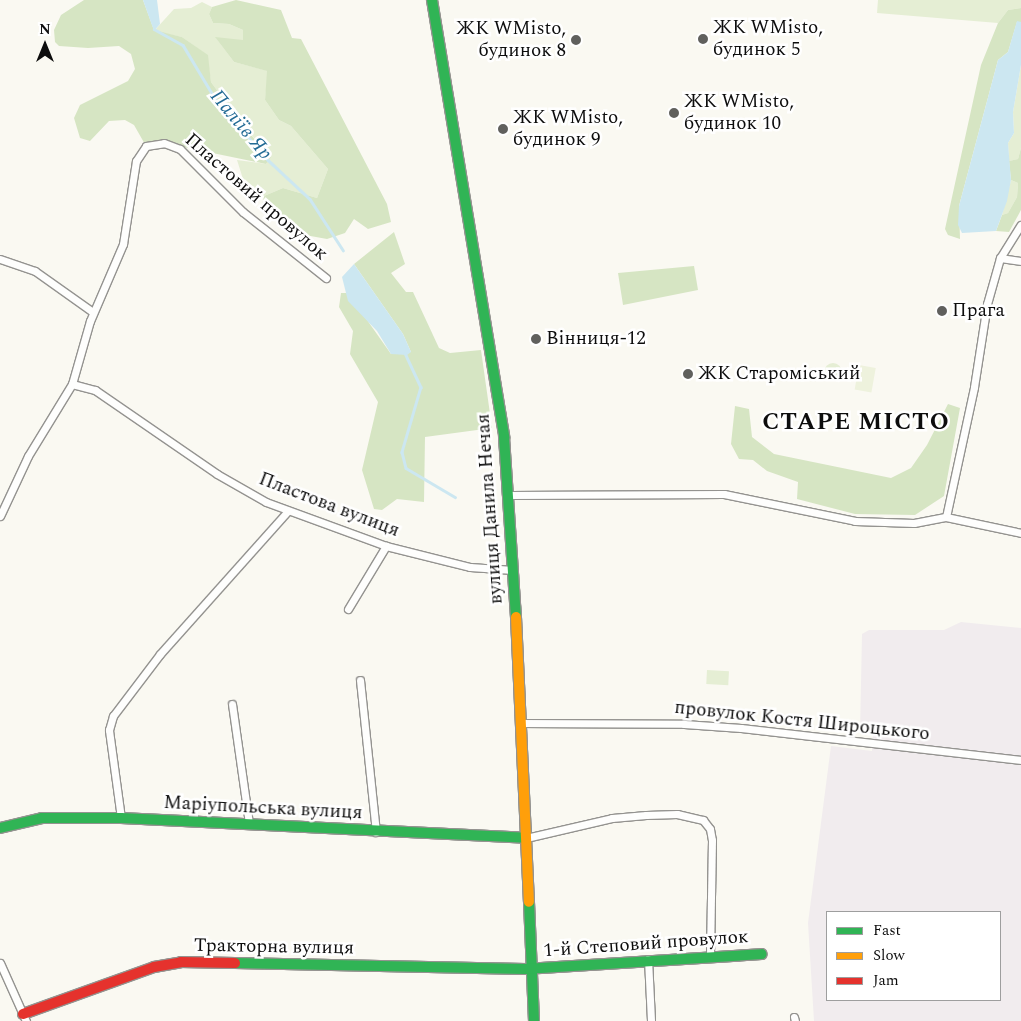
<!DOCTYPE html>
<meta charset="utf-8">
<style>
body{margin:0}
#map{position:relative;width:1021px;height:1021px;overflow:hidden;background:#faf9f2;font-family:Spectral,serif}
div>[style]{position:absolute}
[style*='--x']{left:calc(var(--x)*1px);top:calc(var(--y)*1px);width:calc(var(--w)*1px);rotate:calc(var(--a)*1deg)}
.industrial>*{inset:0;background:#f1ecee}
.green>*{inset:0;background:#e5eed4;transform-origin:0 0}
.round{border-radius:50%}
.forest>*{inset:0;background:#d6e5c3}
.pitch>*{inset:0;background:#eef2dd;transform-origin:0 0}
.water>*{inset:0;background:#cce7f1}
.stream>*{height:2.5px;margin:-1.25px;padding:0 1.25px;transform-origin:1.25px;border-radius:1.25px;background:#cce7f1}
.roads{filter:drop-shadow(1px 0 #949390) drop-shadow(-1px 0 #949390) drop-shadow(0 1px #949390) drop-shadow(0 -1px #949390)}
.street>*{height:7px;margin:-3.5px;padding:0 3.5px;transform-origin:3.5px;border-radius:3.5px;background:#fefefd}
.fast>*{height:10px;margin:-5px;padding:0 5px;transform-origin:5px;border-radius:5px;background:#30b455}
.slow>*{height:10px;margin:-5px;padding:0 5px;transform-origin:5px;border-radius:5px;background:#ff9f0a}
.jam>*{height:10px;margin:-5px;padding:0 5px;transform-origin:5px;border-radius:5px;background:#e5322d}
.dots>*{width:14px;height:14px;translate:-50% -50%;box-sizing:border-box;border:2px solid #fff;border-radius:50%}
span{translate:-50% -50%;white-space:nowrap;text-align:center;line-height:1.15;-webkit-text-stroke:5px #fff;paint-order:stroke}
.poi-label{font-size:19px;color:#0d0d0d}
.left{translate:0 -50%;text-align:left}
.right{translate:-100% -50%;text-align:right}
.street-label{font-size:19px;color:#0d0d0d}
.water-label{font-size:20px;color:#226a94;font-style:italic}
.district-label{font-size:24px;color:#0d0d0d;font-weight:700;letter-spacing:1px}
.legend{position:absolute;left:826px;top:911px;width:175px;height:90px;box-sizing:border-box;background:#fff;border:1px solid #9e9e9e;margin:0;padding:6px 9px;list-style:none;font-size:15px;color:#0d0d0d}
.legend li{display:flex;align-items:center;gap:10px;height:25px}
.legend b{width:25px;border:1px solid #9e9e9e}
.north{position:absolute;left:20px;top:20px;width:50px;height:50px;-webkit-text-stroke:4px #fff;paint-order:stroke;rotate:0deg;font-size:14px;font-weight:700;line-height:20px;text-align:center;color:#0d0d0d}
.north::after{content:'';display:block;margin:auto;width:18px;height:22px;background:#0d0d0d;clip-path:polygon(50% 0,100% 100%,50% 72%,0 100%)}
</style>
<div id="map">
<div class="industrial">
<div style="clip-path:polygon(evenodd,961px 622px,1021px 628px,1021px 1021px,814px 1021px,808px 923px,831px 746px,872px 751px,873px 733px,860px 733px,862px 634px,869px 630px,944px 630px,961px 622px,827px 912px,1000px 912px,1000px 1000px,827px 1000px,827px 912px)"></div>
</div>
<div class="green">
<div style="clip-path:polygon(878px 0,1021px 0,1021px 8px,1008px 10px,998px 23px,877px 13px)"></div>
<div style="clip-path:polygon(202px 2px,212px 7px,209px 14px,213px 23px,229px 24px,243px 30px,243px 41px,216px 38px,234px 62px,268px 71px,265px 100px,279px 120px,291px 126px,328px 169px,317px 198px,283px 188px,264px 196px,243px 179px,237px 160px,266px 164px,271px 156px,243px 126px,211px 82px,207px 55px,182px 37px,154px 31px,174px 9px,191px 8px)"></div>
<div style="clip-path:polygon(1021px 65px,1021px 148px,1018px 159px,1009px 161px,1008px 143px,1014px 133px,1013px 112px)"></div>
<div style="clip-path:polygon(1011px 180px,1018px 183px,1017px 197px,1008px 213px,1002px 215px)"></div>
<div class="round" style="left:824px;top:363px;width:18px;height:18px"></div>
<div style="left:707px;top:670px;width:22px;height:14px;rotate:3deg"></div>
</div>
<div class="forest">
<div style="clip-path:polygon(84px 0,143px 0,154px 30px,182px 37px,208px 55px,211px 82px,243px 126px,271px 157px,266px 164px,164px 143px,146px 146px,134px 125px,125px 120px,109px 121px,90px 141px,80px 138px,74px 118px,80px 105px,128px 81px,135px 69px,131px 54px,119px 46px,88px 48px,59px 46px,55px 42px,54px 30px,61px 15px)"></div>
<div style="clip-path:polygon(236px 0,281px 10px,292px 38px,301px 39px,387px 204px,391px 222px,368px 229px,354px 219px,345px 233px,327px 239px,305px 235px,278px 213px,262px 206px,264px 196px,283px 188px,317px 198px,328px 169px,291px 126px,279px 120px,265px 100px,267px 71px,234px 62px,215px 37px,243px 40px,243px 30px,229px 24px,213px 23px,209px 14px,212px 7px)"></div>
<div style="clip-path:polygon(1021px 8px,1021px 22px,1017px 22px,1008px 52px,998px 60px,959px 206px,960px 239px,948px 235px,945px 229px,981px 65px,998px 23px,1008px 10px)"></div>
<div style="clip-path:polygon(1021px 148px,1021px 210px,1009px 232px,996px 231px,1002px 215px,1008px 213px,1017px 197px,1018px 183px,1011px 180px,1009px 161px,1018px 159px)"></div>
<div style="clip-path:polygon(394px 232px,405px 264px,391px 273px,406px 292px,413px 292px,439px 348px,450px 353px,481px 350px,492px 428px,425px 437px,424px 502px,397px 499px,382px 510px,374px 509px,362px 470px,378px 402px,350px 354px,353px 331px,339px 307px,341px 293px,348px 293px,391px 354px,411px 352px,403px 334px,354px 264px)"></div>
<div style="clip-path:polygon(694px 266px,698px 290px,623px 305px,618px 273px)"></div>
<div style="clip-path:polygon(948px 404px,960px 408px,944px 496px,915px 515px,855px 514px,797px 499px,798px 482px,767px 471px,753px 460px,739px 459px,731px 444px,735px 406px,749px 409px,752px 437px,774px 454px,891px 478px,911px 468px,927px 445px)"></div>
</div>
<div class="pitch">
<div style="left:859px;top:365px;width:17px;height:25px;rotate:10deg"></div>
</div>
<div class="water">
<div style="clip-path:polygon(143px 0,157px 0,160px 24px,154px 31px)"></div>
<div style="clip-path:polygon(1017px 21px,1021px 22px,1021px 65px,1013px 112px,1014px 133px,1008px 143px,1011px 180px,1007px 201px,996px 231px,962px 233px,958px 225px,959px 206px,998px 60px,1008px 52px)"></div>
<div style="clip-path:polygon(354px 264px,403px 334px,411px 352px,407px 355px,391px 354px,377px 331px,348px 301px,342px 277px)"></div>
</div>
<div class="stream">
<div style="--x:154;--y:29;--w:33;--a:29"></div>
<div style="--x:183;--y:45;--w:64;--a:59"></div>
<div style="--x:216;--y:100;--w:79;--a:49.1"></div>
<div style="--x:268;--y:160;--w:57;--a:42.9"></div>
<div style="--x:310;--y:199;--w:61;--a:57.1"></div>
<div style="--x:405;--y:353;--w:38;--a:65"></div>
<div style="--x:421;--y:387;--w:68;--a:106.3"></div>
<div style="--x:402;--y:452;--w:16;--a:76"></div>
<div style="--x:406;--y:468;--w:57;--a:30.6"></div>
</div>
<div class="roads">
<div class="street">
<div style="--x:1000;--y:258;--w:21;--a:8"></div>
<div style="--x:0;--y:259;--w:37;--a:19"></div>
<div style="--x:35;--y:271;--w:71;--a:35.3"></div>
<div style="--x:72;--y:384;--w:24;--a:15"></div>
<div style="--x:95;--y:390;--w:148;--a:34.5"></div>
<div style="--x:217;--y:474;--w:56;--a:29.7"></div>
<div style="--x:266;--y:502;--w:128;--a:20.1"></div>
<div style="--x:386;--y:546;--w:87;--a:14"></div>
<div style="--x:470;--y:567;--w:43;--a:4"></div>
<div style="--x:510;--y:495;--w:214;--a:-0.3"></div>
<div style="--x:724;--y:494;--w:134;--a:11.6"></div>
<div style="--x:855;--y:521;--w:59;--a:1.9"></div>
<div style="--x:914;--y:523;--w:33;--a:-11"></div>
<div style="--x:946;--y:517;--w:77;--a:12"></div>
<div style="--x:0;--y:516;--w:66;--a:-65"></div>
<div style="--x:28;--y:456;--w:84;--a:-58.6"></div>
<div style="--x:72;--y:384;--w:66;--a:-74.1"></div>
<div style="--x:90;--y:321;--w:84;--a:-66.8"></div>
<div style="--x:123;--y:244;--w:84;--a:-81.1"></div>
<div style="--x:136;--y:161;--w:18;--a:-56"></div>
<div style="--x:146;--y:146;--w:18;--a:-9"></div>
<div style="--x:164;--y:143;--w:17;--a:21"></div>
<div style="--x:180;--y:149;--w:89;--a:45"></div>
<div style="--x:243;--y:212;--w:106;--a:38.5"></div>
<div style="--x:946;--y:517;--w:133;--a:-77.8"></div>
<div style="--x:974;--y:387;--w:84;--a:-81.1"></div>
<div style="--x:987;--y:304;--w:48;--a:-74.2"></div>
<div style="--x:1000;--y:258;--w:39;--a:-58"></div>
<div style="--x:348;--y:609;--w:74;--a:-58.9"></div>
<div style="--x:360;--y:680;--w:153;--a:84"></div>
<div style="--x:232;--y:704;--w:121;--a:81.9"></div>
<div style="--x:519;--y:723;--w:165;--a:0.3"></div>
<div style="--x:684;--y:724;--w:57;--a:4"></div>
<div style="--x:741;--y:728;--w:282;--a:6.5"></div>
<div style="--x:121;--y:818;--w:89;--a:-97.8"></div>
<div style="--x:109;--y:730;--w:15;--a:-74"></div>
<div style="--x:113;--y:716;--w:78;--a:-52.8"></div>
<div style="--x:160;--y:654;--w:192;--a:-48.2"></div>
<div style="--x:526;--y:838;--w:88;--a:-13.1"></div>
<div style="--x:612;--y:818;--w:34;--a:-5"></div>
<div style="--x:646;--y:815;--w:31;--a:-2"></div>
<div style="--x:677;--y:814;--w:27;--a:13"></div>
<div style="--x:703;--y:820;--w:11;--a:52"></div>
<div style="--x:710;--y:829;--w:11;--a:80"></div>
<div style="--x:712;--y:840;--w:116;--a:91"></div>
<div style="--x:648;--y:959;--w:62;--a:87.2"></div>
<div style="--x:0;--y:963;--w:64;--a:65.9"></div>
<div style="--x:794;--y:1017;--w:4;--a:76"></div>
</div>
<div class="fast">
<div style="--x:432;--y:0;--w:443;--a:80.6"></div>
<div style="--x:504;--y:437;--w:180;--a:86.2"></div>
<div style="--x:0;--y:828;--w:43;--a:-13.4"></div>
<div style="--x:42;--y:818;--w:79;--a:0"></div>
<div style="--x:121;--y:818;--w:405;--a:2.8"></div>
<div style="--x:529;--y:902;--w:119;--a:87.6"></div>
<div style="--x:235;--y:963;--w:290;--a:1.2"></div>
<div style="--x:525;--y:969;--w:237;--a:-3.6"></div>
</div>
<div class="slow">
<div style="--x:516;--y:617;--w:285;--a:87.4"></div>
</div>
<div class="jam">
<div style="--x:23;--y:1014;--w:139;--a:-19.7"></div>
<div style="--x:154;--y:967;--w:27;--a:-10"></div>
<div style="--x:181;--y:962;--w:54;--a:1.1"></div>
</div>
</div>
<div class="dots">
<div style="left:703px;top:39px;background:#60605d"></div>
<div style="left:576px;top:40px;background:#60605d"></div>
<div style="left:674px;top:113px;background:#60605d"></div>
<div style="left:503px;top:129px;background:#60605d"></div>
<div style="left:942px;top:311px;background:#60605d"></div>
<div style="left:536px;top:339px;background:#60605d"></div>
<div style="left:688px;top:374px;background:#60605d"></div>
</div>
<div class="poi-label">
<span class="left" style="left:713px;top:39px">ЖК WMisto,<br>будинок 5</span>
<span class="right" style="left:566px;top:40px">ЖК WMisto,<br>будинок 8</span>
<span class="left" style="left:684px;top:113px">ЖК WMisto,<br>будинок 10</span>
<span class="left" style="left:513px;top:129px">ЖК WMisto,<br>будинок 9</span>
<span class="left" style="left:952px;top:311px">Прага</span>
<span class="left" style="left:546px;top:339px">Вінниця-12</span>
<span class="left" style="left:698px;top:374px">ЖК Староміський</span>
</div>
<div class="street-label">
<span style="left:256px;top:197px;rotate:41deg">Пластовий провулок</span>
<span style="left:329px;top:505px;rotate:21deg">Пластова вулиця</span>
<span style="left:490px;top:509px;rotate:-94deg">вулиця Данила Нечая</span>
<span style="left:802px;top:721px;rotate:6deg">провулок Костя Широцького</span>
<span style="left:263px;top:808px;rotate:3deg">Маріупольська вулиця</span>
<span style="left:646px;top:944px;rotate:-4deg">1-й Степовий провулок</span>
<span style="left:274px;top:947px;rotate:1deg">Тракторна вулиця</span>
</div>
<div class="water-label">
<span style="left:241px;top:125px;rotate:50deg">Паліїв Яр</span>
</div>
<div class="district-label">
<span style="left:856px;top:423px">СТАРЕ МІСТО</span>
</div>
<ul class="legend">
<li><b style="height:6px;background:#30b455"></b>Fast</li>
<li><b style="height:6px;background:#ff9f0a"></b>Slow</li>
<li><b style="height:6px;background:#e5322d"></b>Jam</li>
</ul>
<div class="north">N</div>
</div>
